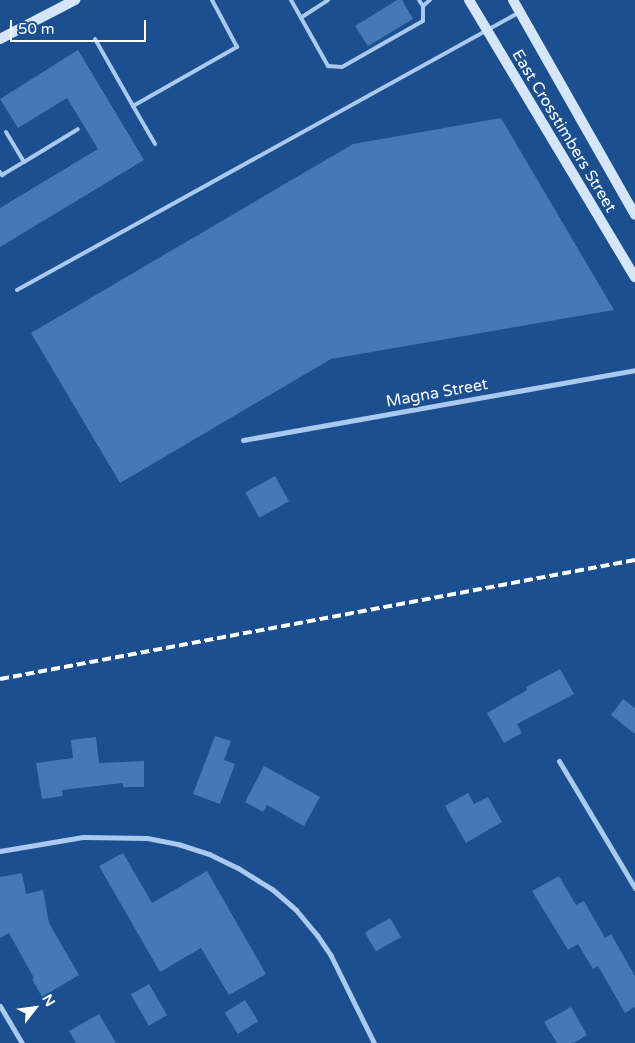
<!DOCTYPE html>
<style>
body{margin:0}
#map{position:relative;width:635px;height:1043px;overflow:hidden;background:#1b4f8f;font-family:"Varela Round",sans-serif}
div>[style]{position:absolute}
[style*='--x']{left:calc(var(--x)*1px);top:calc(var(--y)*1px);width:calc(var(--w)*1px);rotate:calc(var(--a)*1deg)}
.building>*{inset:0;background:#4478b7;transform-origin:0 0}
.lane>*{height:4px;margin:-2px;padding:0 2px;transform-origin:2px;border-radius:2px;background:#a9c9ee}
.street>*{height:5px;margin:-2.5px;padding:0 2.5px;transform-origin:2.5px;border-radius:2.5px;background:#a9c9ee}
.secondary>*{height:10px;margin:-5px;padding:0 5px;transform-origin:5px;border-radius:5px;background:#d6e6fa}
.rail>*{height:4px;margin-top:-2px;transform-origin:0;background:repeating-linear-gradient(90deg,#fff 0 9px,transparent 0 13px)}
span{translate:-50% -50%;white-space:nowrap;text-align:center;line-height:1.15;-webkit-text-stroke:4.5px #1b4f8f;paint-order:stroke}
.street-label{font-size:16px;color:#fff}
.north{position:absolute;left:10px;top:983px;width:50px;height:50px;-webkit-text-stroke:4px #1b4f8f;paint-order:stroke;rotate:60deg;font-size:14px;font-weight:700;line-height:20px;text-align:center;color:#fff}
.north::after{content:'';display:block;margin:auto;width:18px;height:22px;background:#fff;clip-path:polygon(50% 0,100% 100%,50% 72%,0 100%)}
.scale{position:absolute;left:10px;top:20px;width:136px;height:22px;box-sizing:border-box;border:2px solid #fff;border-top:0;padding-left:6px;font-size:15px;line-height:18px;white-space:nowrap;color:#fff;-webkit-text-stroke:4px #1b4f8f;paint-order:stroke}
</style>
<div id="map">
<div class="building">
<div style="clip-path:polygon(397px 0,402px 0,413px 19px,368px 46px,355px 26px)"></div>
<div style="clip-path:polygon(78px 50px,144px 160px,0 247px,0 208px,98px 149px,67px 98px,18px 128px,0 99px)"></div>
<div style="clip-path:polygon(501px 118px,614px 310px,331px 359px,120px 483px,31px 333px,353px 144px)"></div>
<div style="left:275px;top:476px;width:29px;height:34px;rotate:61deg"></div>
<div style="clip-path:polygon(560px 669px,574px 694px,517px 724px,522px 733px,504px 743px,487px 713px,527px 690px,526px 687px)"></div>
<div style="clip-path:polygon(623px 699px,635px 708px,635px 734px,611px 715px)"></div>
<div style="clip-path:polygon(215px 736px,231px 741px,224px 760px,235px 764px,220px 804px,193px 794px)"></div>
<div style="clip-path:polygon(96px 737px,99px 763px,144px 761px,144px 787px,123px 787px,123px 783px,62px 790px,63px 796px,42px 799px,36px 763px,73px 758px,71px 740px)"></div>
<div style="clip-path:polygon(264px 766px,320px 797px,304px 826px,267px 805px,263px 812px,245px 802px)"></div>
<div style="clip-path:polygon(468px 793px,474px 804px,488px 797px,502px 822px,466px 843px,445px 806px)"></div>
<div style="clip-path:polygon(123px 853px,152px 903px,207px 871px,266px 974px,229px 995px,201px 948px,160px 972px,99px 866px)"></div>
<div style="clip-path:polygon(22px 873px,26px 894px,43px 890px,49px 923px,79px 975px,42px 997px,32px 979px,34px 978px,9px 933px,0 938px,0 877px)"></div>
<div style="clip-path:polygon(559px 876px,576px 905px,584px 901px,605px 938px,611px 934px,635px 976px,635px 1007px,625px 1013px,598px 966px,593px 969px,578px 944px,568px 950px,532px 891px)"></div>
<div style="left:390px;top:918px;width:22px;height:29px;rotate:60deg"></div>
<div style="left:149px;top:984px;width:36px;height:21px;rotate:60deg"></div>
<div style="left:245px;top:1000px;width:25px;height:24px;rotate:58deg"></div>
<div style="clip-path:polygon(571px 1007px,587px 1035px,574px 1043px,557px 1043px,544px 1022px)"></div>
<div style="clip-path:polygon(99px 1014px,116px 1043px,76px 1043px,69px 1031px)"></div>
</div>
<div class="lane">
<div style="--x:291;--y:0;--w:76;--a:60.7"></div>
<div style="--x:328;--y:66;--w:14;--a:4"></div>
<div style="--x:342;--y:67;--w:93;--a:-29.6"></div>
<div style="--x:423;--y:21;--w:15;--a:-90"></div>
<div style="--x:419;--y:0;--w:7;--a:56"></div>
<div style="--x:423;--y:6;--w:9;--a:-41"></div>
<div style="--x:302;--y:17;--w:31;--a:-33"></div>
<div style="--x:95;--y:39;--w:77;--a:60.4"></div>
<div style="--x:133;--y:106;--w:120;--a:-29.6"></div>
<div style="--x:237;--y:47;--w:53;--a:-118"></div>
<div style="--x:133;--y:106;--w:44;--a:59.9"></div>
<div style="--x:6;--y:132;--w:35;--a:59"></div>
<div style="--x:24;--y:162;--w:63;--a:-31.4"></div>
<div style="--x:0;--y:172;--w:4;--a:56"></div>
<div style="--x:2;--y:175;--w:26;--a:-31"></div>
<div style="--x:17;--y:290;--w:575;--a:-28.93"></div>
</div>
<div class="street">
<div style="--x:243;--y:440;--w:398;--a:-10.1"></div>
<div style="--x:559;--y:761;--w:148;--a:59.1"></div>
<div style="--x:0;--y:851;--w:84;--a:-9.6"></div>
<div style="--x:83;--y:837;--w:64;--a:0.9"></div>
<div style="--x:147;--y:838;--w:32;--a:11"></div>
<div style="--x:178;--y:844;--w:33;--a:18"></div>
<div style="--x:209;--y:854;--w:32;--a:26"></div>
<div style="--x:238;--y:868;--w:40;--a:32"></div>
<div style="--x:272;--y:889;--w:32;--a:41"></div>
<div style="--x:296;--y:910;--w:33;--a:50"></div>
<div style="--x:317;--y:935;--w:25;--a:56"></div>
<div style="--x:331;--y:956;--w:97;--a:63.7"></div>
<div style="--x:0;--y:1006;--w:43;--a:59.3"></div>
</div>
<div class="secondary">
<div style="--x:469;--y:0;--w:323;--a:59.1"></div>
<div style="--x:513;--y:0;--w:247;--a:60.4"></div>
<div style="--x:0;--y:39;--w:85;--a:-27.5"></div>
</div>
<div class="rail">
<div style="--x:0;--y:679;--w:646;--a:-10.61"></div>
</div>
<div class="street-label">
<span style="left:564px;top:131px;rotate:59deg">East Crosstimbers Street</span>
<span style="left:437px;top:393px;rotate:-10deg">Magna Street</span>
</div>
<div class="north">N</div>
<div class="scale">50 m</div>
</div>
